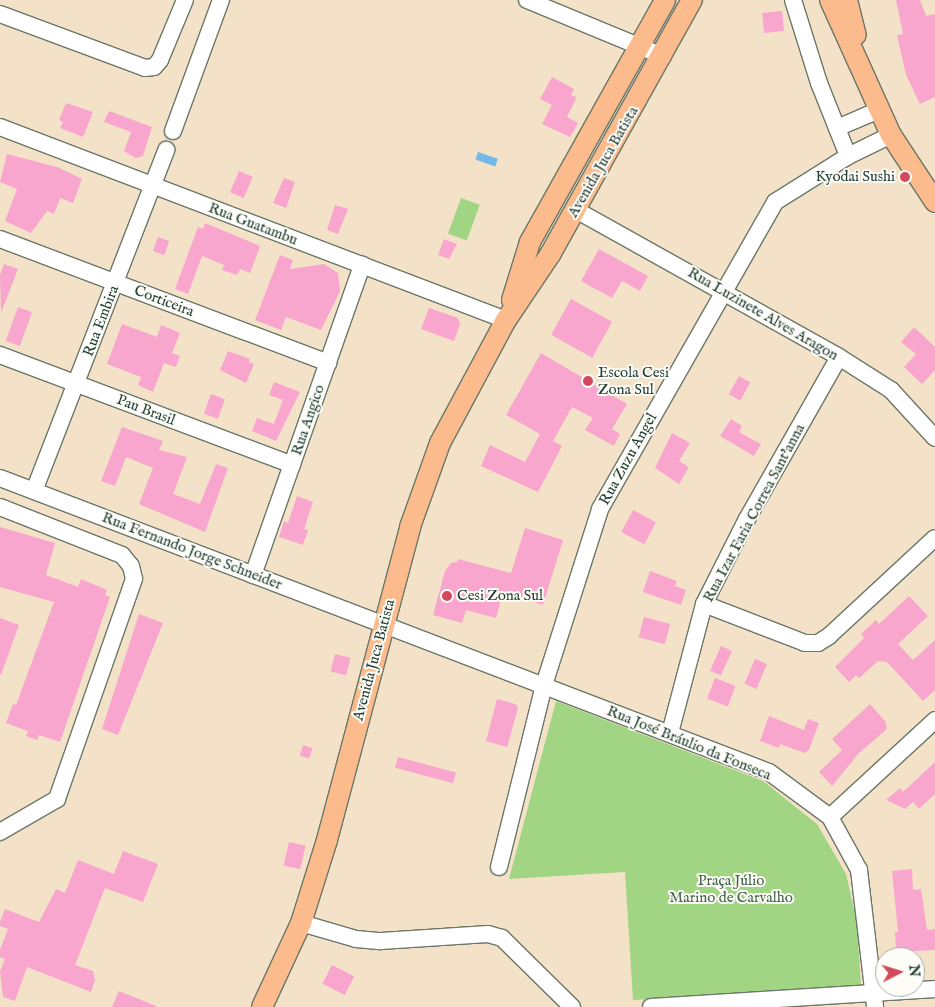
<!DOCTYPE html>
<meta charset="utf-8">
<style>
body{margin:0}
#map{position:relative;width:935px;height:1007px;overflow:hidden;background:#f4e2c8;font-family:"IM FELL English",serif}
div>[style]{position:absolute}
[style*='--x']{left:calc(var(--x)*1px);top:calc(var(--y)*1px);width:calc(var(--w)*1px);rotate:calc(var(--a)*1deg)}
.green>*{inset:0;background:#a1d483;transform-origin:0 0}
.water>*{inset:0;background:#74b8ea;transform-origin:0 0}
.building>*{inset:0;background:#f8a6ce;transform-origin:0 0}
.roads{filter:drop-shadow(1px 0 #6a7768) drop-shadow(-1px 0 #6a7768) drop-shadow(0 1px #6a7768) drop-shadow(0 -1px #6a7768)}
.minor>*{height:16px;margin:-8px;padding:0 8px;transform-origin:8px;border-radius:8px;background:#fff}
.major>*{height:20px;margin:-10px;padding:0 10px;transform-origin:10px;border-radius:10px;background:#fbbb8c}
.dots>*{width:14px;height:14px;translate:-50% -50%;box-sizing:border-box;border:2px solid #fdfcf7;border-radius:50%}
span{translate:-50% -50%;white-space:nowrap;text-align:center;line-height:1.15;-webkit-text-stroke:4px #fdfcf7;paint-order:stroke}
.street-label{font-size:15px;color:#1f3d34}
.poi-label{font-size:15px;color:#1f3d34}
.right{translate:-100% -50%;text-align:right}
.left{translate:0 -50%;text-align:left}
.park-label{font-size:15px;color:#406348}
.north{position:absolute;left:875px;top:947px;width:50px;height:50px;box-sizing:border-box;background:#fdfcf7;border:1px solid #a4b0a9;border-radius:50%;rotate:85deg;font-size:14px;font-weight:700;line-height:20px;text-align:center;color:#1f3d34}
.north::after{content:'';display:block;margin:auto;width:18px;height:22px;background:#d1495b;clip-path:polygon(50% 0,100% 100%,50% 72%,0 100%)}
</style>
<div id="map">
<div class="green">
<div style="left:461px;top:198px;width:20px;height:38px;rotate:20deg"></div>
<div style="clip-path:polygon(556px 701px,763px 781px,817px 824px,846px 874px,857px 922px,861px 987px,633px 1000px,625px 872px,509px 879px)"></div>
</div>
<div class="water">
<div style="left:478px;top:152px;width:21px;height:8px;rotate:19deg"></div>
</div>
<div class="building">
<div style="clip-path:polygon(896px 0,920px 0,926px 16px,935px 14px,935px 97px,920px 104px,906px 75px,897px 35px,903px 34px)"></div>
<div style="left:782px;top:11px;width:20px;height:20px;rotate:84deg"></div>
<div style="clip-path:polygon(552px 77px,574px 89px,571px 95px,576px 97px,575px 101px,567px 117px,578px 123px,570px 137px,542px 124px,552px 105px,540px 99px)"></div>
<div style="clip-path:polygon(66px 103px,93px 112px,83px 137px,60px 128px,63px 122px,59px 120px)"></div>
<div style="clip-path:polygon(109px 111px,152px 127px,143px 156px,136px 158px,124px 151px,131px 132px,104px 122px)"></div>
<div style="clip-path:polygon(7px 154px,57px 167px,82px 179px,73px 203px,60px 198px,54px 214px,47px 211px,31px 233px,5px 221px,17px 189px,0 182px)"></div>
<div style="left:239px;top:171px;width:15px;height:23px;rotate:23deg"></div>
<div style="clip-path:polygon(284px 178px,295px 182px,286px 208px,273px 203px)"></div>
<div style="clip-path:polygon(335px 205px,348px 209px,338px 234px,327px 230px)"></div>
<div style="clip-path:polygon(205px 223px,260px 246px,250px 273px,240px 269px,237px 275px,222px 270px,224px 265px,202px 256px,188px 294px,175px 289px,198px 227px,203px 229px)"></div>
<div style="left:158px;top:237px;width:12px;height:15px;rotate:20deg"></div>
<div style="clip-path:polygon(444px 239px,457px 244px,449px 259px,438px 255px)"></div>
<div style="clip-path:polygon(599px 249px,648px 276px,640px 291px,622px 281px,612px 298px,581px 281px)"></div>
<div style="clip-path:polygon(280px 255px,293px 260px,290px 269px,324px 264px,338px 273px,340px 291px,321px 330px,286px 317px,281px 330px,255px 320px)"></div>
<div style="clip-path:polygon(4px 264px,18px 269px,1px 313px,0 275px)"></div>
<div style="left:571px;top:299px;width:47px;height:41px;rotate:29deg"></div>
<div style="left:18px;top:307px;width:15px;height:36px;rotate:20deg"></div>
<div style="clip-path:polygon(429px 308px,458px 318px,460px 324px,454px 341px,421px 329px)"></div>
<div style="clip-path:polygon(122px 324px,157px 337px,161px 325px,180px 333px,172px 353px,180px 356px,176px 367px,164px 363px,153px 392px,138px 385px,141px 377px,107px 364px)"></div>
<div style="clip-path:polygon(914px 327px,935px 347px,935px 370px,922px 384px,904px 367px,916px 354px,901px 342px)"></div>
<div style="clip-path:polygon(228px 351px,250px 359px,249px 362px,254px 364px,246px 383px,220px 370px)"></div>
<div style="clip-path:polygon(541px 353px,627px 404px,612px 429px,620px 434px,614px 446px,585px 430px,593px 418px,572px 407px,553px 441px,562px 446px,538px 492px,481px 466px,490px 445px,525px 462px,540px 434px,506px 415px)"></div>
<div style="left:739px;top:376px;width:13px;height:21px;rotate:29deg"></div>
<div style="clip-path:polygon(274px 382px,300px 392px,276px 441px,252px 431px,257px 418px,274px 424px,283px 400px,269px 395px)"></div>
<div style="left:211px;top:394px;width:15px;height:21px;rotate:20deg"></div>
<div style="clip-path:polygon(731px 419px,742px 426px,739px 432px,761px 444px,754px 456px,720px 436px)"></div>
<div style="clip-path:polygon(122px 427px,163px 441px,159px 450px,187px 457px,173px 494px,200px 504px,216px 464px,228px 468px,205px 532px,139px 504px,153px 468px,126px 457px,115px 486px,101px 481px)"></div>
<div style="clip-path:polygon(672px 433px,690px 443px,679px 461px,689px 467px,679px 484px,655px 468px)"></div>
<div style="clip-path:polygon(297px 496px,313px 502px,304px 529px,308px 530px,303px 545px,279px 537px,284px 521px,288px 523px)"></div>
<div style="left:633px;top:510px;width:26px;height:25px;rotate:28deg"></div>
<div style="clip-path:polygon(0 527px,55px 543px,46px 575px,78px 587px,81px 579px,107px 590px,105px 595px,110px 597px,60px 742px,39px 735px,37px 740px,26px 736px,28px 731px,6px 723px,13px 704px,16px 705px,54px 602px,0 587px)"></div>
<div style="clip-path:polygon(525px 528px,563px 540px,543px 605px,503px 592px,496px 618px,466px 610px,462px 623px,433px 615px,445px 571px,451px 563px,457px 562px,458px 559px,511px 573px)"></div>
<div style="clip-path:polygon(650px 571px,677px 581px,675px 586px,686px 590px,681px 605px,643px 592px)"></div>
<div style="clip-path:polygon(909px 596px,928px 616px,898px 644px,913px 660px,935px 640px,935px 690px,923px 701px,887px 662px,878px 661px,859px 678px,856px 675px,849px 682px,835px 667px,864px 638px,861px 634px,876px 620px,879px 624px)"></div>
<div style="clip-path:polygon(139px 614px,163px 623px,118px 735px,102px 729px)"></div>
<div style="left:644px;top:617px;width:27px;height:21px;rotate:15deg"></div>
<div style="clip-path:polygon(0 618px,19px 625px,1px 675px,0 674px)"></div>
<div style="left:721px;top:646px;width:12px;height:27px;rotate:24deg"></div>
<div style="left:335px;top:654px;width:16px;height:18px;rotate:14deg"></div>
<div style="left:755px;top:659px;width:13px;height:27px;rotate:23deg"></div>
<div style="left:715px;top:678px;width:22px;height:22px;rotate:21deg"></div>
<div style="clip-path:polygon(497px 699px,515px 704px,518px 708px,507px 747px,486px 741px)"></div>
<div style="clip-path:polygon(870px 704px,885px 721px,887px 729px,859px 753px,832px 786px,819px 772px,842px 750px,832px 739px)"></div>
<div style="clip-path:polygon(769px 716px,804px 730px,808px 719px,819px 723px,809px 750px,805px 753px,780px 744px,779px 748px,760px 741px)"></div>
<div style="left:303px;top:745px;width:10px;height:11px;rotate:17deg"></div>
<div style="left:398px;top:757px;width:60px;height:11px;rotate:15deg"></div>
<div style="clip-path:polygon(935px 762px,935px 794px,919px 809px,913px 802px,905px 809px,886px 800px,900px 788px,903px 792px)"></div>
<div style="left:289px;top:842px;width:17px;height:24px;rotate:13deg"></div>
<div style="clip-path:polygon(123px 851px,158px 864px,143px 902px,105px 888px,75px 965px,93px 971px,95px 980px,91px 992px,27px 967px,15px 1001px,3px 997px,0 971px,5px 959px,0 957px,0 950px,8px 929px,0 926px,0 922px,5px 909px,39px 922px,56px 889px,65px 893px,78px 860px,114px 874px)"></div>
<div style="clip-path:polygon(912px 869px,913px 890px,921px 889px,927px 930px,935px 929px,935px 950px,896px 952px,895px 932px,898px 932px,892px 871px)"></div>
<div style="left:332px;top:965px;width:25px;height:21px;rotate:27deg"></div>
<div style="clip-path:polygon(119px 991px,156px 1006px,156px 1007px,112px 1007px)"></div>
</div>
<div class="roads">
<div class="minor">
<div style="--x:527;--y:0;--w:147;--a:22.4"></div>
<div style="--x:793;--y:0;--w:87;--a:72.6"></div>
<div style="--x:819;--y:83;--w:79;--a:68.3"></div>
<div style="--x:0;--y:14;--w:155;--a:20.4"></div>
<div style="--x:145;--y:68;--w:9;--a:-6"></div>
<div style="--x:154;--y:67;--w:9;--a:-49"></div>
<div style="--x:160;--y:60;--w:65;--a:-67.4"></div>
<div style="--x:0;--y:127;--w:542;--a:20.88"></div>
<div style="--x:837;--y:128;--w:46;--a:-23.2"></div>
<div style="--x:173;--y:131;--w:140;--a:-69.9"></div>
<div style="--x:576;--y:210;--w:301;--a:29.2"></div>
<div style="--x:839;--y:357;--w:62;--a:32.4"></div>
<div style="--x:891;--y:390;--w:65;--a:47.5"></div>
<div style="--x:0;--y:239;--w:351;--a:20.7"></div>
<div style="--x:0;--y:355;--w:312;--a:20.6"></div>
<div style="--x:0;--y:478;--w:823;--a:20.92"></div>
<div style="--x:769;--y:772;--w:76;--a:36.4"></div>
<div style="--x:830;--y:817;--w:60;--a:61.3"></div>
<div style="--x:859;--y:870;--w:138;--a:83.3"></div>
<div style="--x:34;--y:491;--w:366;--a:-68.8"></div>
<div style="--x:0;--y:507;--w:131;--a:21.5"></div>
<div style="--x:122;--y:555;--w:14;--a:51"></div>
<div style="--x:131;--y:566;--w:13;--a:77"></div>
<div style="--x:134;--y:579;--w:233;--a:109.3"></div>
<div style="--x:57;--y:799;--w:66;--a:149.9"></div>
<div style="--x:253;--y:575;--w:329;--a:-70.6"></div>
<div style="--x:704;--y:604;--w:108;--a:21.1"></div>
<div style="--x:805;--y:643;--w:13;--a:0"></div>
<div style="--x:818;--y:643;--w:13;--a:-32"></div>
<div style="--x:829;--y:636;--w:144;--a:-42.8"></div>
<div style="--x:670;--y:733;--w:133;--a:-75.2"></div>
<div style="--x:704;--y:604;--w:95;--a:-63.2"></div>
<div style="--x:747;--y:519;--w:186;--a:-60.4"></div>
<div style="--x:830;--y:817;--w:143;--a:-42.7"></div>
<div style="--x:499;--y:867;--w:187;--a:-76.1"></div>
<div style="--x:544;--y:685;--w:185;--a:-72.3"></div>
<div style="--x:600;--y:509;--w:353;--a:-60.3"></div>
<div style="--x:775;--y:202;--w:86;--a:-32.2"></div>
<div style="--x:848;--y:156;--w:48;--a:-26"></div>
<div style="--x:301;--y:923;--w:57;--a:16.2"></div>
<div style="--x:356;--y:939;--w:25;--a:5"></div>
<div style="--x:381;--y:941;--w:107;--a:-3.7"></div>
<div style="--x:488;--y:934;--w:15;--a:16"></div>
<div style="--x:502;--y:938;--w:98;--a:44.6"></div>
<div style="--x:651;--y:1007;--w:285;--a:-3.6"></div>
</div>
<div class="major">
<div style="--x:830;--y:0;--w:148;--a:65.7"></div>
<div style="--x:891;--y:135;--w:80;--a:56.7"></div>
<div style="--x:847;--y:0;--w:36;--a:76"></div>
<div style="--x:512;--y:300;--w:61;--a:-72.8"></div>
<div style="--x:530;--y:242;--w:277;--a:-60.8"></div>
<div style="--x:262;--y:1007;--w:93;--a:-65.1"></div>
<div style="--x:301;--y:923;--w:87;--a:-72.6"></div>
<div style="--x:327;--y:840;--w:324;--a:-75.1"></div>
<div style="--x:410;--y:527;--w:89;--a:-70.3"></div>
<div style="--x:440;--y:443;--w:140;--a:-61.8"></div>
<div style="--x:506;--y:320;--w:81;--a:-56.1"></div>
<div style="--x:551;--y:253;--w:290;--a:-60.9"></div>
</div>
</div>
<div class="dots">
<div style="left:905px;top:177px;background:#d1495b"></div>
<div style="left:588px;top:381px;background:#d1495b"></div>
<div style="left:447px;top:596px;background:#d1495b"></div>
</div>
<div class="street-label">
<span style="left:603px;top:162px;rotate:-60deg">Avenida Juca Batista</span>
<span style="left:253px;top:224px;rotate:21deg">Rua Guatambu</span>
<span style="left:164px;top:301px;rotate:21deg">Corticeira</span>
<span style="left:763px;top:314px;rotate:30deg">Rua Luzinete Alves Aragon</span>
<span style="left:101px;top:321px;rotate:-69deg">Rua Embira</span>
<span style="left:146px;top:410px;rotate:21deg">Pau Brasil</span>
<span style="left:308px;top:420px;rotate:-71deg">Rua Angico</span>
<span style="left:628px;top:459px;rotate:-61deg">Rua Zuzu Angel</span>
<span style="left:754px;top:513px;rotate:-62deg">Rua Izar Faria Correa Sant'anna</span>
<span style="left:192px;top:551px;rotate:21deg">Rua Fernando Jorge Schneider</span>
<span style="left:374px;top:660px;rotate:-75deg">Avenida Juca Batista</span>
<span style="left:689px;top:743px;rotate:22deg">Rua José Bráulio da Fonseca</span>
</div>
<div class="poi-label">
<span class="right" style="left:895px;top:177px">Kyodai Sushi</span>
<span class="left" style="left:598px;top:381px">Escola Cesi<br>Zona Sul</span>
<span class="left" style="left:457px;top:596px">Cesi Zona Sul</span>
</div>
<div class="park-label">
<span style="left:731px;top:889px">Praça Júlio<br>Marino de Carvalho</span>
</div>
<div class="north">N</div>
</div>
